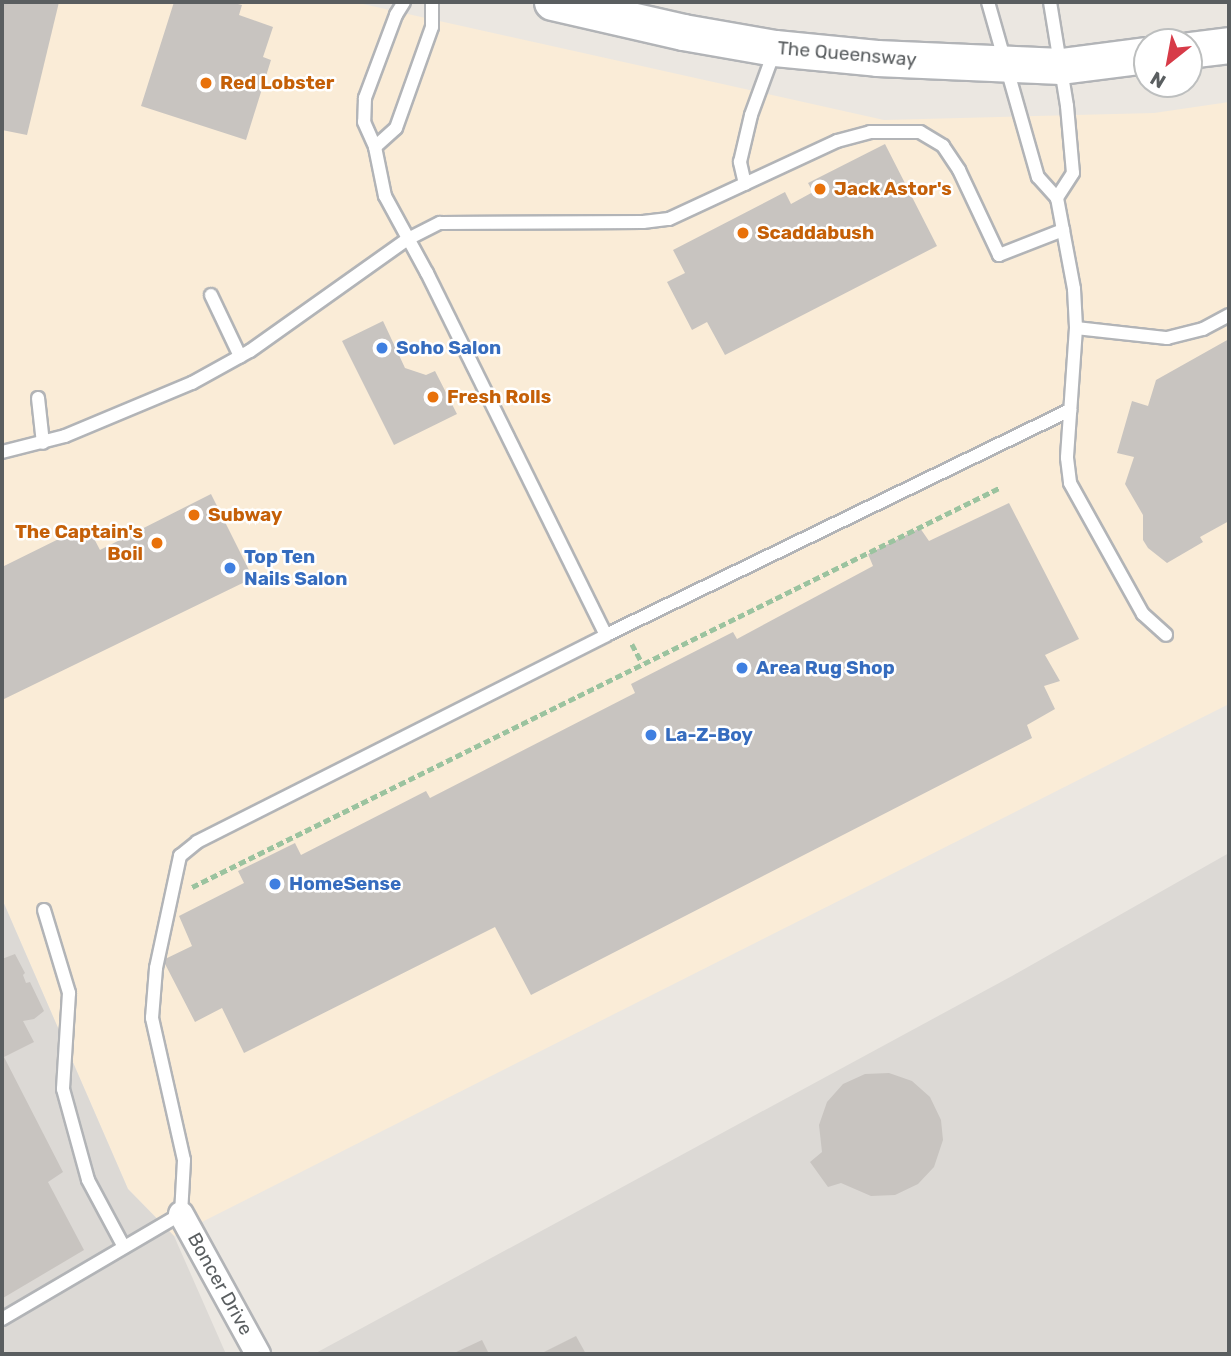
<!DOCTYPE html>
<style>
body{margin:0}
#map{position:relative;width:1231px;height:1356px;overflow:hidden;background:#ebe7e1;font-family:Rubik,sans-serif}
div>[style]{position:absolute}
[style*='--x']{left:calc(var(--x)*1px);top:calc(var(--y)*1px);width:calc(var(--w)*1px);rotate:calc(var(--a)*1deg)}
.commercial>*{inset:0;background:#faecd7}
.industrial>*{inset:0;background:#dcd9d5}
.building>*{inset:0;background:#c8c4c0}
.path>*{height:4.5px;margin-top:-2.25px;transform-origin:0;background:repeating-linear-gradient(90deg,#9bc39f 0 7px,transparent 0 10.5px)}
.roads{filter:drop-shadow(2px 0 #b2b4b7) drop-shadow(-2px 0 #b2b4b7) drop-shadow(0 2px #b2b4b7) drop-shadow(0 -2px #b2b4b7)}
.service>*{height:12px;margin:-6px;padding:0 6px;transform-origin:6px;border-radius:6px;background:#fff}
.minor>*{height:24px;margin:-12px;padding:0 12px;transform-origin:12px;border-radius:12px;background:#fff}
.secondary>*{height:35px;margin:-17.5px;padding:0 17.5px;transform-origin:17.5px;border-radius:17.5px;background:#fff}
.dots>*{width:19px;height:19px;translate:-50% -50%;box-sizing:border-box;border:4px solid #fff;border-radius:50%}
span{translate:-50% -50%;white-space:nowrap;text-align:center;line-height:1.15;-webkit-text-stroke:5px #fff;paint-order:stroke}
.street-label{font-size:19px;color:#5a5e60}
.food-label{font-size:19px;color:#c56008;font-weight:700}
.left{translate:0 -50%;text-align:left}
.right{translate:-100% -50%;text-align:right}
.shop-label{font-size:19px;color:#366cbe;font-weight:700}
.frame{position:absolute;inset:0;border:4px solid #5a5e60;pointer-events:none}
.north{position:absolute;left:1133px;top:28px;width:70px;height:70px;box-sizing:border-box;background:#fff;border:2px solid #bdbfbf;border-radius:50%;rotate:211deg;font-size:19px;font-weight:700;line-height:28px;text-align:center;color:#5a5e60}
.north::after{content:'';display:block;margin:auto;width:24px;height:32px;background:#d73b48;clip-path:polygon(50% 0,100% 100%,50% 72%,0 100%)}
</style>
<div id="map">
<div class="commercial">
<div style="clip-path:polygon(2px 2px,354px 2px,884px 120px,1154px 113px,1229px 102px,1229px 704px,174px 1236px,128px 1189px,2px 899px)"></div>
</div>
<div class="industrial">
<div style="clip-path:polygon(1229px 853px,1229px 1354px,314px 1354px,1012px 976px)"></div>
<div style="clip-path:polygon(2px 899px,128px 1189px,174px 1236px,226px 1354px,2px 1354px)"></div>
</div>
<div class="building">
<div style="clip-path:polygon(2px 2px,59px 2px,27px 135px,2px 130px)"></div>
<div style="clip-path:polygon(174px 2px,230px 2px,242px 5px,239px 15px,273px 27px,263px 57px,271px 60px,246px 140px,141px 106px)"></div>
<div style="clip-path:polygon(885px 144px,937px 246px,725px 355px,707px 322px,692px 330px,667px 282px,685px 273px,673px 250px,785px 192px,791px 204px,813px 192px,808px 183px)"></div>
<div style="clip-path:polygon(383px 321px,405px 368px,426px 375px,435px 371px,457px 414px,394px 445px,342px 341px)"></div>
<div style="clip-path:polygon(1229px 339px,1229px 521px,1200px 537px,1203px 542px,1167px 563px,1148px 548px,1143px 540px,1143px 515px,1125px 484px,1134px 457px,1117px 453px,1132px 401px,1148px 406px,1156px 380px)"></div>
<div style="clip-path:polygon(211px 494px,253px 578px,2px 700px,2px 567px,87px 525px,100px 550px)"></div>
<div style="clip-path:polygon(1009px 503px,1079px 639px,1045px 655px,1060px 681px,1044px 686px,1055px 709px,1027px 725px,1032px 738px,531px 995px,495px 927px,244px 1053px,222px 1008px,195px 1022px,163px 960px,192px 946px,179px 916px,244px 883px,238px 871px,295px 843px,301px 855px,426px 791px,430px 798px,635px 693px,631px 684px,733px 632px,737px 639px,873px 566px,868px 554px,920px 528px,929px 541px)"></div>
<div style="clip-path:polygon(15px 954px,25px 973px,23px 975px,26px 983px,30px 982px,44px 1011px,34px 1019px,23px 1021px,34px 1042px,4px 1057px,63px 1172px,48px 1182px,84px 1250px,3px 1298px,2px 959px)"></div>
<div style="clip-path:polygon(889px 1073px,912px 1081px,930px 1097px,941px 1120px,943px 1140px,934px 1167px,918px 1184px,895px 1195px,871px 1196px,841px 1183px,828px 1187px,810px 1162px,822px 1152px,819px 1125px,827px 1102px,843px 1084px,865px 1074px)"></div>
<div style="clip-path:polygon(576px 1336px,586px 1354px,540px 1354px)"></div>
<div style="clip-path:polygon(482px 1340px,489px 1354px,452px 1354px)"></div>
</div>
<div class="path">
<div style="--x:632;--y:644;--w:21;--a:62"></div>
<div style="--x:192;--y:887;--w:902;--a:-26.31"></div>
</div>
<div class="roads">
<div class="service">
<div style="--x:404;--y:2;--w:15;--a:122"></div>
<div style="--x:396;--y:15;--w:89;--a:110.5"></div>
<div style="--x:365;--y:98;--w:24;--a:92"></div>
<div style="--x:364;--y:122;--w:27;--a:66"></div>
<div style="--x:375;--y:147;--w:50;--a:78.5"></div>
<div style="--x:385;--y:196;--w:88;--a:61.4"></div>
<div style="--x:427;--y:273;--w:404;--a:63.7"></div>
<div style="--x:988;--y:2;--w:182;--a:74.1"></div>
<div style="--x:1038;--y:177;--w:28;--a:48"></div>
<div style="--x:1057;--y:198;--w:93;--a:79.4"></div>
<div style="--x:1074;--y:289;--w:39;--a:87"></div>
<div style="--x:1076;--y:328;--w:130;--a:94"></div>
<div style="--x:1067;--y:458;--w:25;--a:83"></div>
<div style="--x:1070;--y:483;--w:150;--a:60.9"></div>
<div style="--x:1143;--y:614;--w:31;--a:42"></div>
<div style="--x:1050;--y:2;--w:105;--a:80.7"></div>
<div style="--x:1067;--y:106;--w:67;--a:84.9"></div>
<div style="--x:1073;--y:173;--w:30;--a:123"></div>
<div style="--x:375;--y:147;--w:28;--a:-42"></div>
<div style="--x:396;--y:128;--w:107;--a:-70.4"></div>
<div style="--x:432;--y:27;--w:25;--a:-90"></div>
<div style="--x:745;--y:184;--w:23;--a:-103"></div>
<div style="--x:740;--y:162;--w:48;--a:-76.8"></div>
<div style="--x:751;--y:115;--w:67;--a:-69.9"></div>
<div style="--x:211;--y:295;--w:68;--a:64.6"></div>
<div style="--x:1076;--y:328;--w:92;--a:6.3"></div>
<div style="--x:1167;--y:338;--w:37;--a:-14"></div>
<div style="--x:1203;--y:329;--w:30;--a:-28"></div>
<div style="--x:38;--y:398;--w:45;--a:83.7"></div>
<div style="--x:2;--y:452;--w:65;--a:-14.3"></div>
<div style="--x:65;--y:436;--w:138;--a:-22.7"></div>
<div style="--x:192;--y:383;--w:66;--a:-28.9"></div>
<div style="--x:250;--y:351;--w:191;--a:-35.4"></div>
<div style="--x:406;--y:240;--w:38;--a:-27"></div>
<div style="--x:440;--y:223;--w:203;--a:-0.3"></div>
<div style="--x:643;--y:222;--w:26;--a:-7"></div>
<div style="--x:669;--y:219;--w:185;--a:-24.9"></div>
<div style="--x:837;--y:141;--w:34;--a:-15"></div>
<div style="--x:870;--y:132;--w:50;--a:0"></div>
<div style="--x:920;--y:132;--w:27;--a:31"></div>
<div style="--x:943;--y:146;--w:29;--a:56"></div>
<div style="--x:959;--y:170;--w:94;--a:64.8"></div>
<div style="--x:999;--y:255;--w:69;--a:-21.3"></div>
<div style="--x:44;--y:910;--w:87;--a:73.2"></div>
<div style="--x:69;--y:993;--w:96;--a:93.6"></div>
<div style="--x:63;--y:1089;--w:94;--a:74.6"></div>
<div style="--x:88;--y:1180;--w:76;--a:61.8"></div>
<div style="--x:2;--y:1319;--w:208;--a:-30.4"></div>
<div style="--x:181;--y:1214;--w:54;--a:-86.8"></div>
<div style="--x:184;--y:1160;--w:146;--a:-102.7"></div>
<div style="--x:152;--y:1018;--w:50;--a:-85.4"></div>
<div style="--x:156;--y:968;--w:115;--a:-77.9"></div>
<div style="--x:180;--y:856;--w:22;--a:-39"></div>
<div style="--x:197;--y:842;--w:458;--a:-26.8"></div>
<div style="--x:606;--y:635;--w:516;--a:-25.87"></div>
</div>
<div class="minor">
<div style="--x:181;--y:1214;--w:160;--a:61.2"></div>
</div>
<div class="secondary">
<div style="--x:552;--y:2;--w:134;--a:12.9"></div>
<div style="--x:683;--y:32;--w:93;--a:9.9"></div>
<div style="--x:775;--y:48;--w:102;--a:5.6"></div>
<div style="--x:877;--y:58;--w:184;--a:2.5"></div>
<div style="--x:1061;--y:66;--w:87;--a:-7.3"></div>
<div style="--x:1189;--y:50;--w:40;--a:-7.1"></div>
</div>
</div>
<div class="dots">
<div style="left:206px;top:83px;background:#e8710a"></div>
<div style="left:820px;top:189px;background:#e8710a"></div>
<div style="left:743px;top:233px;background:#e8710a"></div>
<div style="left:382px;top:348px;background:#3f7fe0"></div>
<div style="left:433px;top:397px;background:#e8710a"></div>
<div style="left:194px;top:515px;background:#e8710a"></div>
<div style="left:157px;top:543px;background:#e8710a"></div>
<div style="left:230px;top:568px;background:#3f7fe0"></div>
<div style="left:742px;top:668px;background:#3f7fe0"></div>
<div style="left:651px;top:735px;background:#3f7fe0"></div>
<div style="left:275px;top:884px;background:#3f7fe0"></div>
</div>
<div class="street-label">
<span style="left:847px;top:54px;rotate:5deg">The Queensway</span>
<span style="left:220px;top:1284px;rotate:61deg">Boncer Drive</span>
</div>
<div class="food-label">
<span class="left" style="left:220px;top:83px">Red Lobster</span>
<span class="left" style="left:834px;top:189px">Jack Astor's</span>
<span class="left" style="left:757px;top:233px">Scaddabush</span>
<span class="left" style="left:447px;top:397px">Fresh Rolls</span>
<span class="left" style="left:208px;top:515px">Subway</span>
<span class="right" style="left:143px;top:543px">The Captain's<br>Boil</span>
</div>
<div class="shop-label">
<span class="left" style="left:396px;top:348px">Soho Salon</span>
<span class="left" style="left:244px;top:568px">Top Ten<br>Nails Salon</span>
<span class="left" style="left:756px;top:668px">Area Rug Shop</span>
<span class="left" style="left:665px;top:735px">La-Z-Boy</span>
<span class="left" style="left:289px;top:884px">HomeSense</span>
</div>
<div class="frame"></div>
<div class="north">N</div>
</div>
